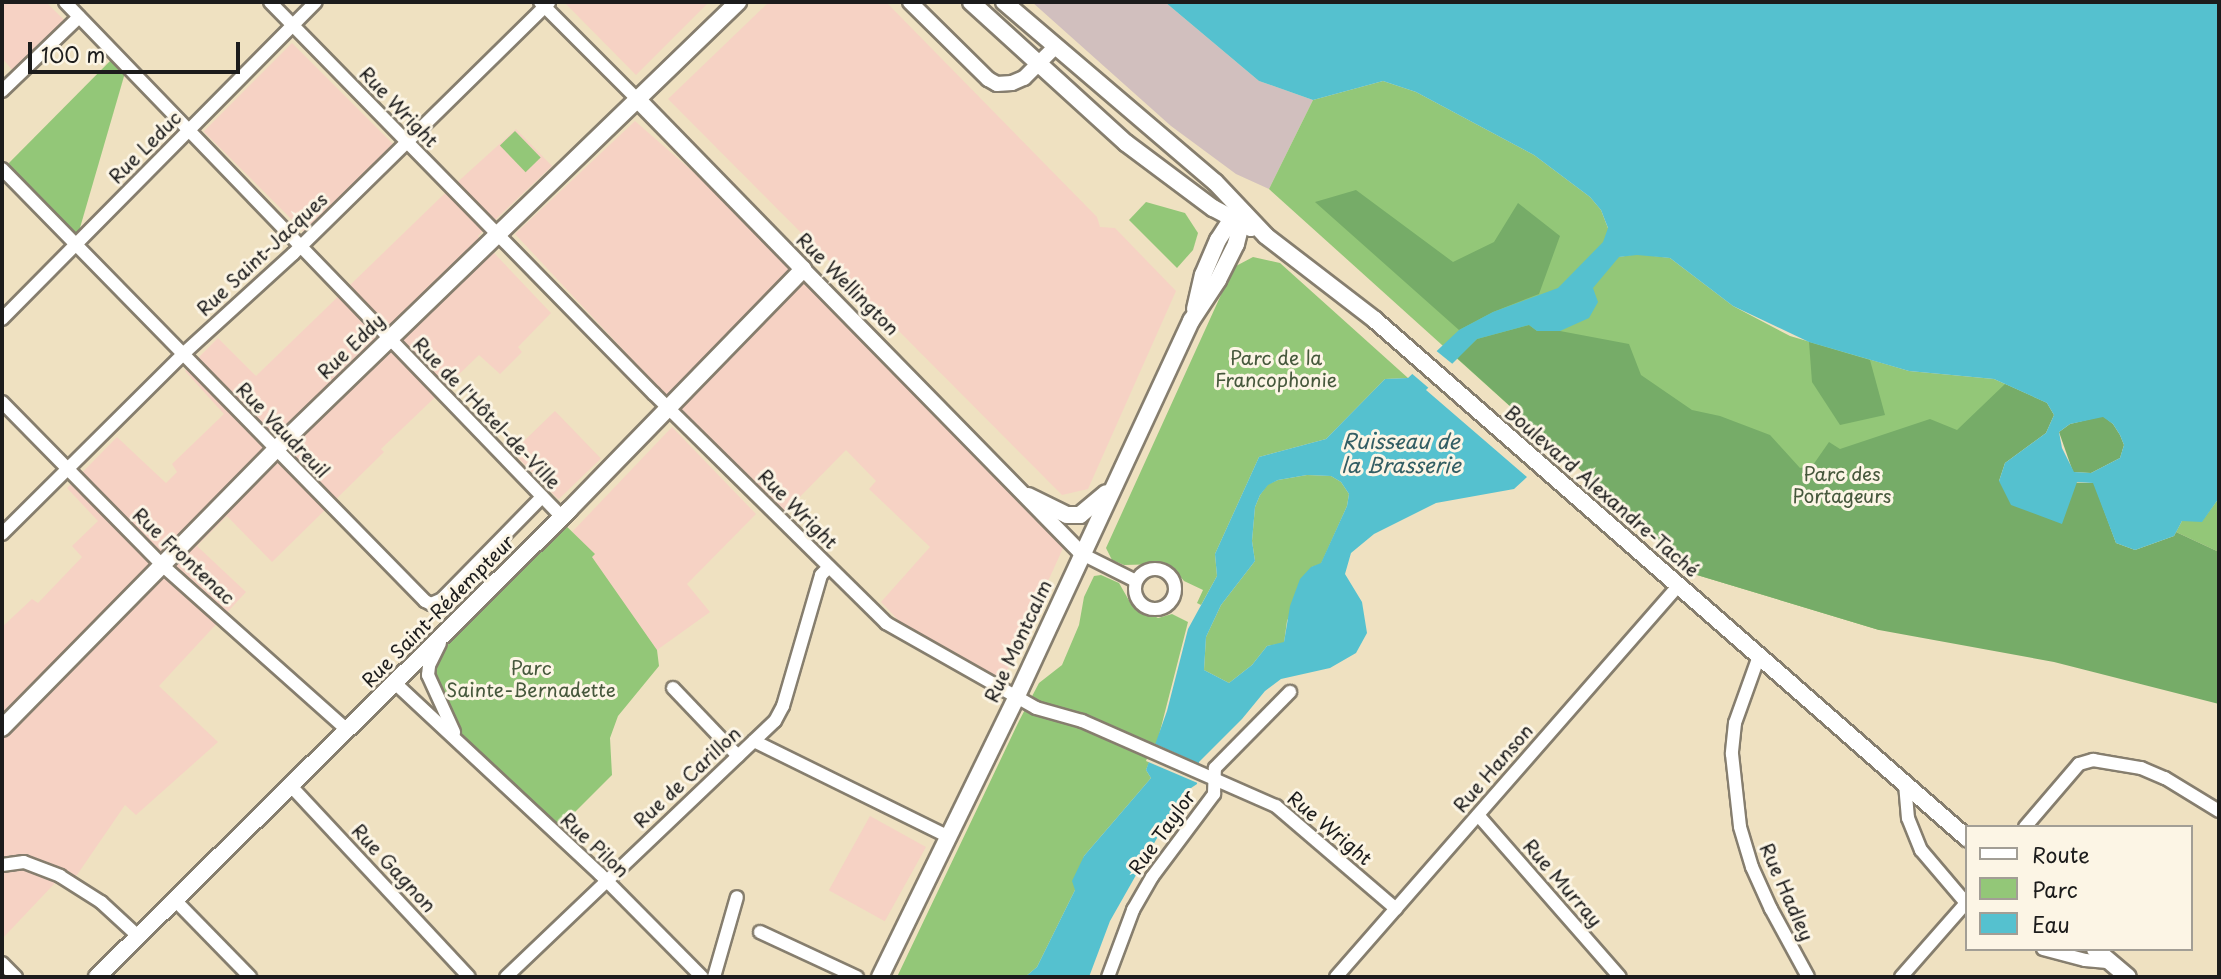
<!DOCTYPE html>
<meta charset="utf-8">
<style>
body{margin:0}
#map{position:relative;width:2221px;height:979px;overflow:hidden;background:#efe1c1;font-family:"Playpen Sans",sans-serif}
div>[style]{position:absolute}
[style*='--x']{left:calc(var(--x)*1px);top:calc(var(--y)*1px);width:calc(var(--w)*1px);rotate:calc(var(--a)*1deg)}
.built>*{inset:0;background:#f6d2c4;transform-origin:0 0}
.industrial>*{inset:0;background:#d1bfbe}
.green>*{inset:0;background:#93c778;transform-origin:0 0}
.forest>*{inset:0;background:#76ac68}
.water>*{inset:0;background:#55c1cf}
.pier>*{inset:0;background:#efe1c1}
.roads{filter:drop-shadow(2px 0 #867e6e) drop-shadow(-2px 0 #867e6e) drop-shadow(0 2px #867e6e) drop-shadow(0 -2px #867e6e)}
.minor>*{height:12px;margin:-6px;padding:0 6px;transform-origin:6px;border-radius:6px;background:#fff}
.minor>.ring{margin:-6px;padding:0;box-sizing:content-box;background:none;border:12px solid #fff;border-radius:50%}
.tertiary>*{height:14px;margin:-7px;padding:0 7px;transform-origin:7px;border-radius:7px;background:#fff}
.secondary>*{height:16px;margin:-8px;padding:0 8px;transform-origin:8px;border-radius:8px;background:#fff}
span{translate:-50% -50%;white-space:nowrap;text-align:center;line-height:1.15;-webkit-text-stroke:6px #fcf5e5;paint-order:stroke}
.street-label{font-size:19px;color:#1c1c1c}
.park-label{font-size:19px;color:#46583c}
.water-label{font-size:21px;color:#335e64;font-style:italic}
.frame{position:absolute;inset:0;border:4px solid #1c1c1c;pointer-events:none}
.legend{position:absolute;left:1965px;top:825px;width:228px;height:126px;box-sizing:border-box;background:#fcf5e5;border:2px solid #a29e95;margin:0;padding:9px 12px;list-style:none;font-size:21px;color:#1c1c1c}
.legend li{display:flex;align-items:center;gap:14px;height:35px}
.legend b{width:35px;border:2px solid #a29e95}
.scale{position:absolute;left:28px;top:42px;width:212px;height:32px;box-sizing:border-box;border:4px solid #1c1c1c;border-top:0;padding-left:9px;font-size:21px;line-height:24px;white-space:nowrap;color:#1c1c1c;-webkit-text-stroke:5px #fcf5e5;paint-order:stroke}
</style>
<div id="map">
<div class="built">
<div style="clip-path:polygon(2px 2px,46px 2px,65px 21px,14px 72px,2px 58px)"></div>
<div style="clip-path:polygon(564px 2px,709px 2px,636px 75px)"></div>
<div style="clip-path:polygon(769px 2px,886px 2px,1097px 217px,1100px 227px,1115px 228px,1176px 291px,1088px 489px,1062px 495px,668px 99px)"></div>
<div style="left:292px;top:43px;width:145px;height:125px;rotate:45deg"></div>
<div style="clip-path:polygon(635px 121px,731px 205px,1064px 546px,1003px 680px,900px 622px,881px 602px,930px 547px,869px 489px,876px 481px,846px 450px,784px 513px,669px 399px,515px 234px)"></div>
<div style="clip-path:polygon(516px 129px,552px 166px,478px 236px,551px 313px,518px 347px,522px 352px,500px 374px,479px 355px,381px 449px,384px 452px,272px 562px,227px 516px,197px 546px,246px 592px,159px 686px,218px 742px,136px 815px,125px 805px,77px 875px,55px 883px,2px 939px,2px 627px,32px 599px,38px 603px,82px 557px,72px 546px,98px 521px,67px 488px,117px 437px,166px 483px,177px 472px,172px 464px,224px 414px,185px 371px,218px 338px,256px 376px,441px 197px)"></div>
<div style="left:555px;top:411px;width:66px;height:59px;rotate:46deg"></div>
<div style="clip-path:polygon(672px 427px,756px 514px,687px 584px,710px 612px,657px 650px,591px 557px,594px 554px,572px 532px)"></div>
<div style="left:870px;top:816px;width:64px;height:85px;rotate:29deg"></div>
</div>
<div class="industrial">
<div style="clip-path:polygon(1032px 2px,1165px 2px,1259px 81px,1313px 100px,1269px 189px,1236px 174px,1171px 126px)"></div>
</div>
<div class="green">
<div style="clip-path:polygon(116px 55px,127px 66px,75px 245px,2px 170px)"></div>
<div style="clip-path:polygon(1383px 81px,1416px 92px,1534px 155px,1590px 197px,1601px 210px,1619px 257px,1637px 254px,1670px 258px,1733px 306px,1790px 336px,1909px 371px,1994px 379px,2047px 403px,1879px 630px,1697px 575px,1269px 189px,1313px 100px)"></div>
<div style="left:515px;top:131px;width:37px;height:21px;rotate:46deg"></div>
<div style="clip-path:polygon(1146px 202px,1185px 213px,1198px 233px,1193px 250px,1177px 268px,1129px 220px)"></div>
<div style="clip-path:polygon(1253px 257px,1280px 263px,1408px 378px,1385px 379px,1326px 439px,1259px 457px,1215px 554px,1217px 576px,1201px 605px,1197px 603px,1203px 590px,1184px 581px,1173px 568px,1162px 564px,1124px 565px,1112px 560px,1106px 548px,1225px 286px,1236px 266px)"></div>
<div style="clip-path:polygon(1307px 475px,1331px 476px,1341px 482px,1349px 494px,1347px 506px,1321px 564px,1312px 567px,1307px 574px,1287px 621px,1284px 643px,1267px 646px,1252px 665px,1229px 683px,1204px 670px,1206px 637px,1221px 605px,1255px 561px,1252px 541px,1255px 507px,1260px 495px,1268px 484px,1278px 480px)"></div>
<div style="clip-path:polygon(2219px 498px,2219px 552px,2176px 532px,2182px 521px,2202px 521px)"></div>
<div style="clip-path:polygon(559px 519px,595px 554px,592px 557px,657px 650px,659px 666px,618px 716px,610px 738px,612px 775px,553px 834px,461px 744px,429px 666px,435px 652px)"></div>
<div style="clip-path:polygon(1101px 575px,1119px 583px,1131px 604px,1158px 618px,1172px 614px,1188px 622px,1157px 743px,1146px 770px,1151px 778px,1084px 856px,1075px 890px,1037px 967px,1025px 977px,897px 977px,1019px 721px,1039px 683px,1062px 665px,1079px 625px,1084px 597px,1094px 576px)"></div>
</div>
<div class="forest">
<div style="clip-path:polygon(1356px 190px,1453px 262px,1494px 242px,1518px 203px,1560px 236px,1539px 294px,1493px 312px,1459px 330px,1315px 202px)"></div>
<div style="clip-path:polygon(1529px 325px,1537px 331px,1560px 331px,1629px 344px,1641px 375px,1692px 410px,1720px 416px,1770px 435px,1800px 468px,1813px 465px,1829px 442px,1840px 449px,1930px 419px,1957px 430px,2005px 384px,2047px 403px,2054px 415px,2046px 433px,2005px 463px,1999px 481px,2094px 483px,2116px 543px,2135px 550px,2174px 536px,2176px 532px,2219px 552px,2219px 704px,2054px 662px,1879px 630px,1697px 575px,1457px 358px,1477px 339px)"></div>
<div style="clip-path:polygon(1809px 342px,1870px 360px,1885px 415px,1840px 425px,1812px 382px)"></div>
<div style="clip-path:polygon(2103px 416px,2113px 424px,2120px 435px,2124px 445px,2120px 458px,2091px 473px,2073px 472px,2059px 432px,2070px 424px)"></div>
</div>
<div class="water">
<div style="clip-path:polygon(evenodd,1165px 2px,2219px 2px,2219px 498px,2202px 522px,2182px 521px,2174px 536px,2135px 550px,2116px 543px,2093px 483px,2077px 482px,2062px 524px,2011px 505px,1999px 481px,2005px 463px,2046px 433px,2054px 415px,2047px 403px,1994px 379px,1909px 371px,1809px 342px,1733px 306px,1670px 258px,1637px 255px,1619px 257px,1593px 288px,1598px 302px,1589px 318px,1560px 331px,1537px 331px,1529px 325px,1477px 339px,1426px 390px,1527px 477px,1514px 489px,1436px 503px,1374px 534px,1351px 553px,1345px 574px,1362px 602px,1367px 633px,1356px 653px,1330px 668px,1281px 679px,1265px 691px,1242px 719px,1199px 762px,1197px 784px,1182px 794px,1110px 921px,1089px 977px,1025px 977px,1037px 967px,1075px 890px,1072px 881px,1084px 856px,1151px 778px,1146px 770px,1167px 711px,1188px 629px,1217px 576px,1215px 554px,1259px 457px,1326px 439px,1385px 379px,1408px 378px,1459px 330px,1493px 312px,1558px 288px,1603px 242px,1608px 228px,1601px 210px,1590px 197px,1534px 155px,1416px 92px,1383px 81px,1313px 100px,1259px 81px,1165px 2px,2103px 417px,2113px 424px,2120px 435px,2124px 445px,2120px 458px,2091px 473px,2074px 472px,2062px 448px,2059px 432px,2070px 424px,2103px 417px,1165px 2px,1307px 475px,1331px 476px,1341px 482px,1349px 494px,1347px 506px,1321px 563px,1311px 567px,1300px 579px,1290px 606px,1284px 642px,1267px 646px,1252px 665px,1229px 683px,1204px 670px,1206px 637px,1221px 605px,1255px 561px,1252px 541px,1255px 507px,1260px 495px,1268px 485px,1278px 480px,1307px 475px)"></div>
</div>
<div class="pier">
<div style="clip-path:polygon(1434px 349px,1455px 366px,1431px 390px,1410px 372px)"></div>
<div style="clip-path:polygon(1153px 743px,1202px 765px,1200px 784px,1146px 761px)"></div>
</div>
<div class="roads">
<div class="minor">
<div style="--x:65;--y:2;--w:716;--a:46.02"></div>
<div style="--x:270;--y:2;--w:549;--a:45.59"></div>
<div style="--x:654;--y:394;--w:326;--a:44.6"></div>
<div style="--x:886;--y:623;--w:172;--a:29.5"></div>
<div style="--x:1036;--y:708;--w:48;--a:15.8"></div>
<div style="--x:1082;--y:721;--w:212;--a:23.7"></div>
<div style="--x:1276;--y:806;--w:158;--a:40.6"></div>
<div style="--x:540;--y:2;--w:137;--a:45"></div>
<div style="--x:2;--y:91;--w:107;--a:-43.9"></div>
<div style="--x:2;--y:169;--w:605;--a:45.6"></div>
<div style="--x:425;--y:601;--w:7;--a:27"></div>
<div style="--x:431;--y:604;--w:12;--a:-24"></div>
<div style="--x:442;--y:599;--w:143;--a:-45.6"></div>
<div style="--x:2;--y:319;--w:446;--a:-45.3"></div>
<div style="--x:2;--y:402;--w:228;--a:45.5"></div>
<div style="--x:162;--y:565;--w:248;--a:41.7"></div>
<div style="--x:2;--y:534;--w:254;--a:-44.8"></div>
<div style="--x:182;--y:355;--w:150;--a:-42.3"></div>
<div style="--x:293;--y:254;--w:359;--a:-44.5"></div>
<div style="--x:1082;--y:554;--w:60;--a:26.6"></div>
<div class="ring" style="left:1135px;top:569px;width:28px;height:28px"></div>
<div style="--x:440;--y:643;--w:25;--a:116"></div>
<div style="--x:429;--y:666;--w:9;--a:96"></div>
<div style="--x:428;--y:675;--w:63;--a:65.5"></div>
<div style="--x:1759;--y:656;--w:71;--a:109.7"></div>
<div style="--x:1735;--y:723;--w:31;--a:96"></div>
<div style="--x:1732;--y:754;--w:73;--a:83.7"></div>
<div style="--x:1740;--y:827;--w:42;--a:73.3"></div>
<div style="--x:1752;--y:867;--w:46;--a:65.7"></div>
<div style="--x:1771;--y:909;--w:77;--a:61.4"></div>
<div style="--x:395;--y:683;--w:280;--a:43"></div>
<div style="--x:600;--y:874;--w:145;--a:45.3"></div>
<div style="--x:673;--y:688;--w:94;--a:46.3"></div>
<div style="--x:754;--y:741;--w:215;--a:26.2"></div>
<div style="--x:1905;--y:784;--w:34;--a:85"></div>
<div style="--x:1908;--y:818;--w:35;--a:68"></div>
<div style="--x:1921;--y:850;--w:71;--a:49.6"></div>
<div style="--x:290;--y:785;--w:262;--a:47"></div>
<div style="--x:1478;--y:815;--w:215;--a:48.8"></div>
<div style="--x:2025;--y:827;--w:83;--a:-49.4"></div>
<div style="--x:2079;--y:764;--w:15;--a:-16"></div>
<div style="--x:2093;--y:760;--w:49;--a:9.5"></div>
<div style="--x:2141;--y:768;--w:26;--a:23"></div>
<div style="--x:2165;--y:778;--w:63;--a:31.4"></div>
<div style="--x:2;--y:865;--w:22;--a:-8"></div>
<div style="--x:24;--y:862;--w:39;--a:21"></div>
<div style="--x:60;--y:876;--w:49;--a:32.4"></div>
<div style="--x:101;--y:902;--w:50;--a:42.6"></div>
<div style="--x:174;--y:899;--w:109;--a:45.7"></div>
<div style="--x:760;--y:932;--w:107;--a:24.9"></div>
<div style="--x:2043;--y:949;--w:43;--a:14.7"></div>
<div style="--x:2085;--y:960;--w:25;--a:5"></div>
<div style="--x:2;--y:963;--w:20;--a:45"></div>
<div style="--x:506;--y:977;--w:371;--a:-43.6"></div>
<div style="--x:775;--y:721;--w:17;--a:-62"></div>
<div style="--x:783;--y:706;--w:136;--a:-73.8"></div>
<div style="--x:821;--y:575;--w:11;--a:-45"></div>
<div style="--x:714;--y:977;--w:83;--a:-74"></div>
<div style="--x:1108;--y:977;--w:72;--a:-69.5"></div>
<div style="--x:1133;--y:910;--w:38;--a:-60"></div>
<div style="--x:1152;--y:877;--w:104;--a:-53.2"></div>
<div style="--x:1214;--y:794;--w:26;--a:-88"></div>
<div style="--x:1215;--y:768;--w:107;--a:-45.4"></div>
<div style="--x:1336;--y:977;--w:519;--a:-48.82"></div>
<div style="--x:1901;--y:977;--w:100;--a:-48.7"></div>
</div>
<div class="tertiary">
<div style="--x:910;--y:2;--w:110;--a:44.6"></div>
<div style="--x:988;--y:79;--w:10;--a:29"></div>
<div style="--x:997;--y:84;--w:15;--a:-4"></div>
<div style="--x:1012;--y:83;--w:13;--a:-23"></div>
<div style="--x:1024;--y:78;--w:44;--a:-45"></div>
<div style="--x:803;--y:269;--w:399;--a:45.6"></div>
</div>
<div class="secondary">
<div style="--x:971;--y:2;--w:210;--a:42.3"></div>
<div style="--x:1126;--y:143;--w:109;--a:36.8"></div>
<div style="--x:1213;--y:208;--w:43;--a:27.8"></div>
<div style="--x:1004;--y:2;--w:277;--a:40.5"></div>
<div style="--x:1215;--y:182;--w:74;--a:46.6"></div>
<div style="--x:1266;--y:236;--w:138;--a:37.6"></div>
<div style="--x:1375;--y:320;--w:787;--a:41.19"></div>
<div style="--x:1195;--y:309;--w:35;--a:-77"></div>
<div style="--x:1203;--y:275;--w:38;--a:-67"></div>
<div style="--x:1218;--y:240;--w:35;--a:-57"></div>
<div style="--x:1028;--y:496;--w:43;--a:26"></div>
<div style="--x:1067;--y:515;--w:13;--a:0"></div>
<div style="--x:1080;--y:515;--w:34;--a:-40"></div>
<div style="--x:2;--y:728;--w:402;--a:-45.5"></div>
<div style="--x:284;--y:441;--w:632;--a:-44.04"></div>
<div style="--x:2095;--y:949;--w:43;--a:40.3"></div>
<div style="--x:97;--y:977;--w:664;--a:-44.69"></div>
<div style="--x:569;--y:510;--w:336;--a:-45.8"></div>
<div style="--x:803;--y:269;--w:238;--a:-134.3"></div>
<div style="--x:880;--y:977;--w:310;--a:-64"></div>
<div style="--x:1016;--y:698;--w:416;--a:-65.1"></div>
<div style="--x:1191;--y:321;--w:49;--a:-56.6"></div>
<div style="--x:1218;--y:280;--w:40;--a:-63.4"></div>
<div style="--x:1236;--y:244;--w:32;--a:-76"></div>
</div>
</div>
<div class="street-label">
<span style="left:399px;top:107px;rotate:46deg">Rue Wright</span>
<span style="left:145px;top:147px;rotate:-45deg">Rue Leduc</span>
<span style="left:262px;top:254px;rotate:-43deg">Rue Saint-Jacques</span>
<span style="left:848px;top:284px;rotate:45deg">Rue Wellington</span>
<span style="left:351px;top:346px;rotate:-44deg">Rue Eddy</span>
<span style="left:487px;top:413px;rotate:46deg">Rue de l'Hôtel-de-Ville</span>
<span style="left:283px;top:430px;rotate:46deg">Rue Vaudreuil</span>
<span style="left:1602px;top:491px;rotate:41deg">Boulevard Alexandre-Taché</span>
<span style="left:798px;top:509px;rotate:45deg">Rue Wright</span>
<span style="left:184px;top:556px;rotate:43deg">Rue Frontenac</span>
<span style="left:438px;top:611px;rotate:-45deg">Rue Saint-Rédempteur</span>
<span style="left:1018px;top:641px;rotate:-65deg">Rue Montcalm</span>
<span style="left:1493px;top:768px;rotate:-49deg">Rue Hanson</span>
<span style="left:687px;top:777px;rotate:-43deg">Rue de Carillon</span>
<span style="left:1330px;top:828px;rotate:40deg">Rue Wright</span>
<span style="left:1162px;top:832px;rotate:-54deg">Rue Taylor</span>
<span style="left:595px;top:845px;rotate:43deg">Rue Pilon</span>
<span style="left:394px;top:868px;rotate:47deg">Rue Gagnon</span>
<span style="left:1563px;top:883px;rotate:49deg">Rue Murray</span>
<span style="left:1787px;top:892px;rotate:66deg">Rue Hadley</span>
</div>
<div class="park-label">
<span style="left:1276px;top:369px">Parc de la<br>Francophonie</span>
<span style="left:1842px;top:485px">Parc des<br>Portageurs</span>
<span style="left:531px;top:679px">Parc<br>Sainte-Bernadette</span>
</div>
<div class="water-label">
<span style="left:1401px;top:452px">Ruisseau de<br>la Brasserie</span>
</div>
<div class="frame"></div>
<ul class="legend">
<li><b style="height:9px;background:#fff"></b>Route</li>
<li><b style="height:19px;background:#93c778"></b>Parc</li>
<li><b style="height:19px;background:#55c1cf"></b>Eau</li>
</ul>
<div class="scale">100 m</div>
</div>
